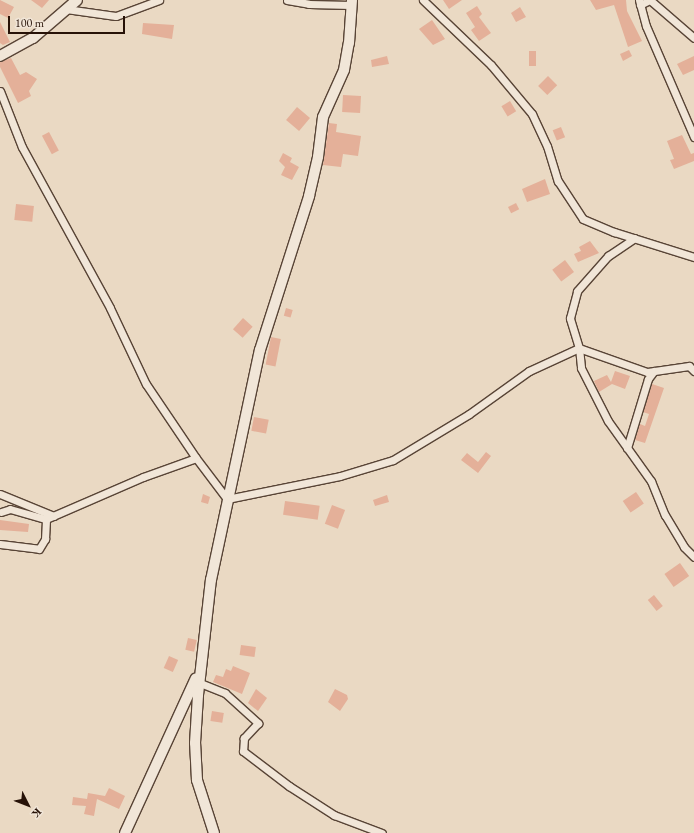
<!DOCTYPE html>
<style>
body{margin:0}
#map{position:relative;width:694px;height:833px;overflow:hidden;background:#ead9c3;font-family:"EB Garamond",serif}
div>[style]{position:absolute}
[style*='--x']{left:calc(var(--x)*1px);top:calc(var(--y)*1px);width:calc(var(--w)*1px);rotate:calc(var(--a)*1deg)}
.building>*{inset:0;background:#e4b099;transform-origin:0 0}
.roads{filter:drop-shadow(1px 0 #584436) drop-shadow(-1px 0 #584436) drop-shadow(0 1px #584436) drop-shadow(0 -1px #584436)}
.street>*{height:7px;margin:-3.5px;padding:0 3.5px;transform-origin:3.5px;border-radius:3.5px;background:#f1e6d8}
.secondary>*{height:10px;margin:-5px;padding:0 5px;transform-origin:5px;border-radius:5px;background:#f1e6d8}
span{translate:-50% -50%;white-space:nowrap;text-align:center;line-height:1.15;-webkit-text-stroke:3.5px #f1e6d8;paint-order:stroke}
.north{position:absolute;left:8px;top:785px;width:40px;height:40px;-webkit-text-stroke:3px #f1e6d8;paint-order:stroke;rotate:132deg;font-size:11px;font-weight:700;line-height:16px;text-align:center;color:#271207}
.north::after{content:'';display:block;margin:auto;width:14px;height:18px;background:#271207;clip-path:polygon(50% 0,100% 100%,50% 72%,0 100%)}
.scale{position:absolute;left:8px;top:16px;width:117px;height:18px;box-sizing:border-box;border:2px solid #271207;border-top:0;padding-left:5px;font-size:12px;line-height:14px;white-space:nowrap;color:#271207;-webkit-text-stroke:3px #f1e6d8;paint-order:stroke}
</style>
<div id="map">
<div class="building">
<div style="clip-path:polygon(0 0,14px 7px,8px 18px,0 14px)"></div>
<div style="clip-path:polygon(31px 0,49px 0,42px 8px)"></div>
<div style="clip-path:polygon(443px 0,462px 0,449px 9px)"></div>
<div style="clip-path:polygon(590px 0,626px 0,627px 11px,642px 41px,628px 47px,614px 5px,596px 10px)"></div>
<div style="clip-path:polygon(477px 6px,482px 14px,479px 17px,491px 33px,479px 41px,471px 30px,475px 27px,466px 13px)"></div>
<div style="clip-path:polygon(520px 7px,526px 17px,516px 22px,511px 13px)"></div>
<div style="clip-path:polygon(432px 20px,445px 39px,433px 45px,419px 29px)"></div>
<div style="clip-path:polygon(0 22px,10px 42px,3px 45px,0 43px)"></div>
<div style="clip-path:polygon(143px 23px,174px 25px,172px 39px,142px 34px)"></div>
<div style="clip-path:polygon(629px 50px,632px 56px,623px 61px,620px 54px)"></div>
<div style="left:529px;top:51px;width:7px;height:15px"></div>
<div style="clip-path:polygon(387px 56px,389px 64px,372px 67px,371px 60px)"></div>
<div style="clip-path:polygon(694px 56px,694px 70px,683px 75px,677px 64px)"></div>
<div style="clip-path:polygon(11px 58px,20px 75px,26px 72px,37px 79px,29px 91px,31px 96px,18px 103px,0 67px,0 62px)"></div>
<div style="left:548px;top:76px;width:13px;height:14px;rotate:45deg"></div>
<div style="left:343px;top:95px;width:18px;height:17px;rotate:3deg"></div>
<div style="left:510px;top:101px;width:12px;height:10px;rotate:59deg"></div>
<div style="left:297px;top:107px;width:17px;height:17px;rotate:40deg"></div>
<div style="clip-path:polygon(329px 123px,337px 124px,336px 132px,361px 136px,358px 156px,343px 154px,341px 167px,323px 165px)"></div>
<div style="left:561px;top:127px;width:11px;height:9px;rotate:68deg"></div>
<div style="left:49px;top:132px;width:21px;height:8px;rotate:62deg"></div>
<div style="clip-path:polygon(682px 135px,691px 154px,694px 153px,694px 161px,674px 169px,670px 160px,674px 159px,667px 141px)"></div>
<div style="clip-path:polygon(283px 153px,292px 158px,290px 162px,299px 167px,292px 180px,281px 175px,285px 167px,279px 161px)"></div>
<div style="clip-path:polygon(545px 179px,550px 194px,527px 202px,522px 189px)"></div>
<div style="left:516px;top:203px;width:7px;height:9px;rotate:63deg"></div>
<div style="left:16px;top:204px;width:18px;height:16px;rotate:6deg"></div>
<div style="clip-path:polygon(590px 241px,599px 253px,578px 262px,574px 254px,581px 251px,579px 247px)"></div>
<div style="left:565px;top:260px;width:15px;height:16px;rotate:53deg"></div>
<div style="left:286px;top:308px;width:7px;height:8px;rotate:16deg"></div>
<div style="left:243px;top:318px;width:13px;height:15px;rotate:42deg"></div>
<div style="left:271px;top:337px;width:10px;height:28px;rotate:11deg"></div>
<div style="clip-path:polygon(615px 371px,630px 376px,625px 389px,612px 384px,599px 392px,594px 381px,607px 375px,611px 382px)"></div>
<div style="clip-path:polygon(652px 384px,664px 388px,645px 443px,635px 440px,640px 424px,645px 426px,649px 414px,643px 412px)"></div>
<div style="left:254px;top:417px;width:15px;height:14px;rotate:11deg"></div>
<div style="clip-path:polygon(486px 452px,491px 456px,478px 473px,461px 460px,467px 453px,478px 462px)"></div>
<div style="left:636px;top:492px;width:14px;height:16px;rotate:56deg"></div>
<div style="clip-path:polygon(203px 494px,210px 497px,208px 504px,201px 502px)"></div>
<div style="clip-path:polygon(387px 495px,389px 502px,375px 506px,373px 500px)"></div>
<div style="left:285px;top:501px;width:35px;height:14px;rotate:8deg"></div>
<div style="left:332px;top:505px;width:14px;height:20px;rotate:21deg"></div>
<div style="clip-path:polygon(0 520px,29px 524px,28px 532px,0 530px)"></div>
<div style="left:680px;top:563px;width:16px;height:19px;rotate:55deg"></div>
<div style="left:654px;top:595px;width:14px;height:8px;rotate:51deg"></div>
<div style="left:188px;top:638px;width:9px;height:12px;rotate:13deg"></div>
<div style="left:241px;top:645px;width:15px;height:10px;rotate:8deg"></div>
<div style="left:169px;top:656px;width:10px;height:13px;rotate:24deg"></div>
<div style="clip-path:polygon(233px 666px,250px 673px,242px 694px,213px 682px,216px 675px,223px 677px,226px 669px,231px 671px)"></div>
<div style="clip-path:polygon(256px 689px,267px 698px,258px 711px,248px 703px)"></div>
<div style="clip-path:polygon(335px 689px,347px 695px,348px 699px,340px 711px,328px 702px)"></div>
<div style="left:212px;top:711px;width:12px;height:10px;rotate:9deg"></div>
<div style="clip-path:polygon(109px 788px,125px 796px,119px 809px,97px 799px,94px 816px,84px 814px,86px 806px,72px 805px,73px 797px,87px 799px,88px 793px,105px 796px)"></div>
</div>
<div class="roads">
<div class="street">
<div style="--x:287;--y:0;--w:22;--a:10"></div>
<div style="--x:309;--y:4;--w:42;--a:1.4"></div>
<div style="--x:423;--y:0;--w:94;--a:43.7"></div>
<div style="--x:491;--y:65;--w:64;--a:50.1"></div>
<div style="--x:532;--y:114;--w:35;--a:65"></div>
<div style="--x:547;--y:146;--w:37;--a:73"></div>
<div style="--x:558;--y:181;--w:45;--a:56.7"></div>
<div style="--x:583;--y:219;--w:34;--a:23"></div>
<div style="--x:614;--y:232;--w:84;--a:17.4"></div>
<div style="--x:639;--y:0;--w:27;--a:75"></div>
<div style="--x:646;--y:26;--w:121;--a:66.6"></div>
<div style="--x:640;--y:5;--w:11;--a:-27"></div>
<div style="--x:650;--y:0;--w:58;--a:40.8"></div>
<div style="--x:66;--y:9;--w:50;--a:8"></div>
<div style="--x:116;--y:16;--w:46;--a:-20.4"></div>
<div style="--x:0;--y:91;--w:60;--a:68.6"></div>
<div style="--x:22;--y:147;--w:183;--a:61.3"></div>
<div style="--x:110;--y:308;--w:84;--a:64.7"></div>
<div style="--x:146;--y:384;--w:89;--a:56"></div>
<div style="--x:196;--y:458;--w:51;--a:52.9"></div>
<div style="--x:227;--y:499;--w:115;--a:-11.5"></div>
<div style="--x:340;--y:476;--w:55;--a:-16.8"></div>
<div style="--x:393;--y:460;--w:89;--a:-31.2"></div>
<div style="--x:469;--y:414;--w:74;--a:-35.6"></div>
<div style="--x:529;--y:371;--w:55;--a:-24.7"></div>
<div style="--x:579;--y:348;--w:31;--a:-107"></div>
<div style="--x:570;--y:318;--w:28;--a:-75"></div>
<div style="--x:577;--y:291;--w:47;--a:-48.5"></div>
<div style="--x:608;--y:256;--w:32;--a:-34"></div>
<div style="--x:694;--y:371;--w:7;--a:-135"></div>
<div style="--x:689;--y:366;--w:42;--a:171.9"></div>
<div style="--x:647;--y:372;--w:72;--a:-160.6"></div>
<div style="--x:579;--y:348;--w:20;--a:84"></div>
<div style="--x:581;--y:368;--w:59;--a:63"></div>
<div style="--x:608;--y:421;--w:74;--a:54.4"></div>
<div style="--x:651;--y:481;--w:37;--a:68"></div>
<div style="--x:665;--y:515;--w:37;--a:59"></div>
<div style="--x:684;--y:547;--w:14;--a:45"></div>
<div style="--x:627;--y:448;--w:72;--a:-73.1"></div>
<div style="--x:648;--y:379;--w:10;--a:-53"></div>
<div style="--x:0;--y:494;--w:58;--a:22.2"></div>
<div style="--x:1;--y:512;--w:9;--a:-18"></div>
<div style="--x:10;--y:509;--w:37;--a:16"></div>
<div style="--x:0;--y:544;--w:39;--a:7"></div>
<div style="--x:39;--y:549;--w:12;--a:-59"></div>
<div style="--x:45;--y:539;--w:20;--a:-87"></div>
<div style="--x:46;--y:519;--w:106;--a:-23.4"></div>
<div style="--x:143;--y:477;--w:56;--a:-19.7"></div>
<div style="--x:200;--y:683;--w:27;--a:22"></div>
<div style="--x:225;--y:693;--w:45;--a:42.3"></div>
<div style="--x:258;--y:723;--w:21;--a:133"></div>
<div style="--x:244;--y:738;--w:13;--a:94"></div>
<div style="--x:243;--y:751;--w:58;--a:37.3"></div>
<div style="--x:289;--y:786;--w:54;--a:32.8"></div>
<div style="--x:334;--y:815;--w:51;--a:20.6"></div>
</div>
<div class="secondary">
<div style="--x:0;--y:56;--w:38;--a:-29"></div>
<div style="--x:33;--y:38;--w:58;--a:-40.8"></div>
<div style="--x:125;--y:833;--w:170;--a:-65.4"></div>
<div style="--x:214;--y:833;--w:56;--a:-107.8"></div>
<div style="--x:197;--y:780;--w:37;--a:-93"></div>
<div style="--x:195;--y:743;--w:48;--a:-86.4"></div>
<div style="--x:198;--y:695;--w:116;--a:-83.6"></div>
<div style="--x:211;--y:580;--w:235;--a:-78"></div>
<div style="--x:260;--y:350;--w:162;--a:-72.3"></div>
<div style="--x:309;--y:196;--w:40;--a:-77"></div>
<div style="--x:318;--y:157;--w:40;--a:-82.9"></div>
<div style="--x:323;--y:117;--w:51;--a:-65.9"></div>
<div style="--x:344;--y:70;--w:27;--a:-80"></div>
<div style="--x:349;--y:43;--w:43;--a:-86"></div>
</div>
</div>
<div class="north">K</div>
<div class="scale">100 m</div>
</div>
